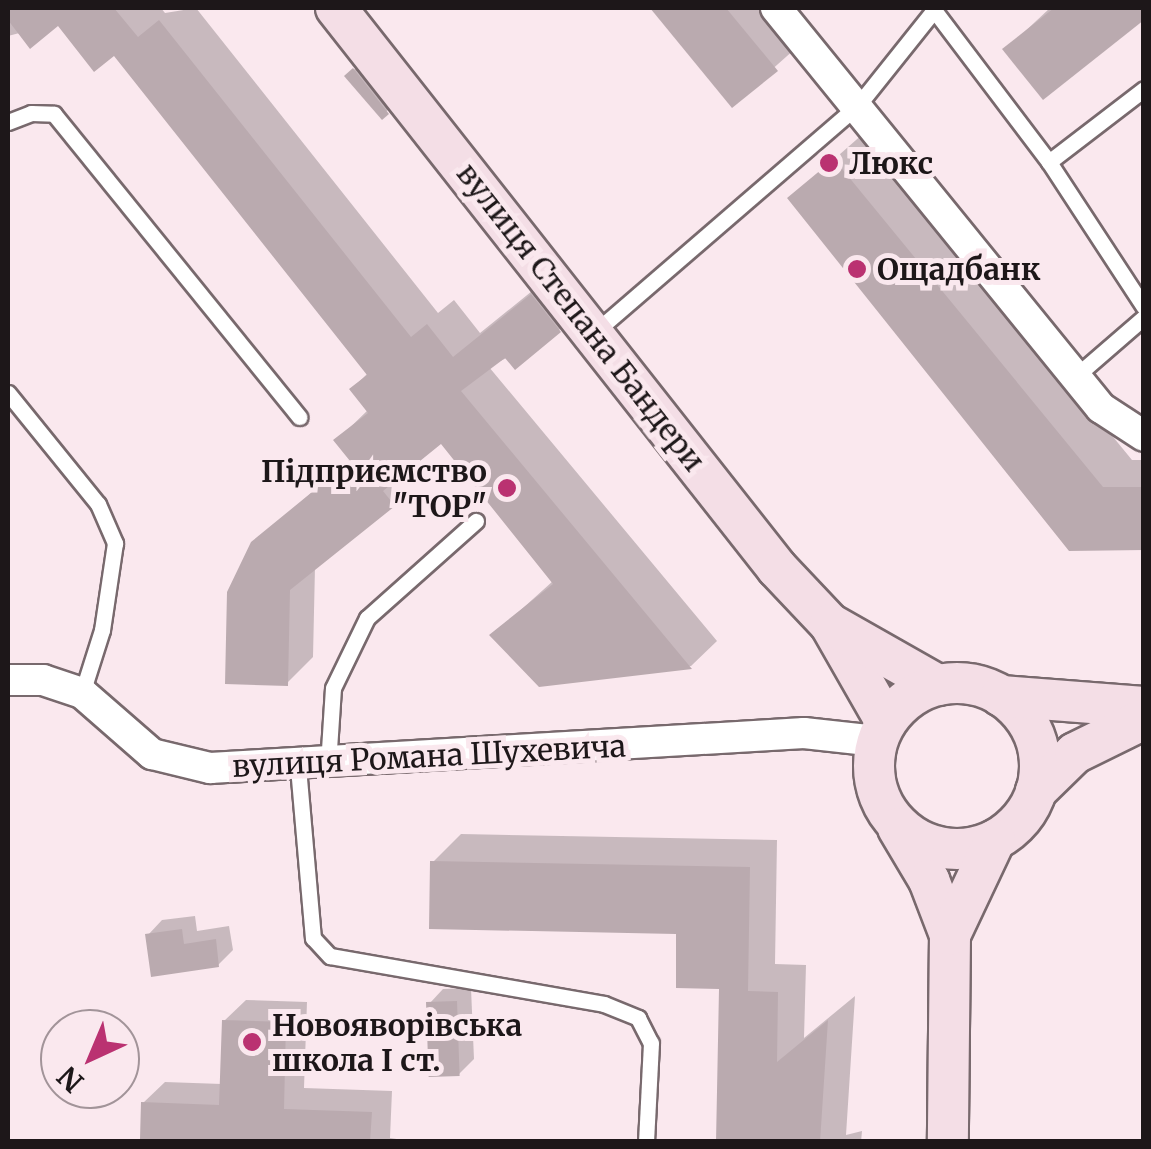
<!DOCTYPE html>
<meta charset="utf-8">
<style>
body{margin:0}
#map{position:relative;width:1151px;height:1149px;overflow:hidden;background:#fae8ee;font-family:Merriweather,serif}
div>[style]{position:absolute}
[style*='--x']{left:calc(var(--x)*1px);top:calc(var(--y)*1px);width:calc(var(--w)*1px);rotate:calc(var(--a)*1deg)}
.shadow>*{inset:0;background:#0003}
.building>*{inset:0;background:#baaaaf;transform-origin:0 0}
.roads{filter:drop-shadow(2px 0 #78696d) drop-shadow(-2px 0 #78696d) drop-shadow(0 2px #78696d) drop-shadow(0 -2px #78696d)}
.lane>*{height:15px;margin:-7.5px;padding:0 7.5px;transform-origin:7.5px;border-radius:7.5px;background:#fff}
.street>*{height:30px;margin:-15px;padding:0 15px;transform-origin:15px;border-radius:15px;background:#fff}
.secondary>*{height:40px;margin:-20px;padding:0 20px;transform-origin:20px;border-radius:20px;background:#f4dee6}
.secondary>.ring{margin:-20px;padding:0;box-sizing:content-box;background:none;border:40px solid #f4dee6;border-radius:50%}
.dots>*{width:28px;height:28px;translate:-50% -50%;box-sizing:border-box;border:5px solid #fae8ee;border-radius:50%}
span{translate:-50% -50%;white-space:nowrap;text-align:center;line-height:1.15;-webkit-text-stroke:10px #fae8ee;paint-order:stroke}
.poi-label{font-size:30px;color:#1d1719;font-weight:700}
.left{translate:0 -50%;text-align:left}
.right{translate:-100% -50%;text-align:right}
.street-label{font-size:30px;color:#1d1719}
.frame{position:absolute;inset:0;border:10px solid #1d1719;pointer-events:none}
.north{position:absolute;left:40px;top:1009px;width:100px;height:100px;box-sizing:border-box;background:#fae8ee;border:2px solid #a29499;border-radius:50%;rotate:224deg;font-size:28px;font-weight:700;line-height:40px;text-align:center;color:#1d1719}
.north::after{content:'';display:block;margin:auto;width:35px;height:45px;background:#ba3271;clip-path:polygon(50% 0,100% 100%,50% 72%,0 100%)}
</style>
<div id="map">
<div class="shadow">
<div style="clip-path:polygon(8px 8px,161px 8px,165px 13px,196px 8px,438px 313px,454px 300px,480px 333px,558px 270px,585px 304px,559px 330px,489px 367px,717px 641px,691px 666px,540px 684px,493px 635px,553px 581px,442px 441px,410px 466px,420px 478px,394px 504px,315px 567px,313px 657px,287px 683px,253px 544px,351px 458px,337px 440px,369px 409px,352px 389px,368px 373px,114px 52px,58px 23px,8px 36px)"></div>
<div style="clip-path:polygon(653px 8px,777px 8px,804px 41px,732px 105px)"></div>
<div style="clip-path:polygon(1050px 8px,1144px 8px,1144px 17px,1006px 49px)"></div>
<div style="clip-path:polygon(369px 56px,401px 97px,382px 116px,347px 76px)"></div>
<div style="clip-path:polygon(864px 133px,1132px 460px,1144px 460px,1144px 548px,790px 198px)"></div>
<div style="clip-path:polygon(461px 834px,777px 840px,775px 964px,806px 965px,804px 1038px,855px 996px,846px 1135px,862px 1131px,861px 1142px,719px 1142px,721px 986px,679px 932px,433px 862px)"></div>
<div style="clip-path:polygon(195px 916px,197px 931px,229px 926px,233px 950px,218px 965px,148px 935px,162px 920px)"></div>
<div style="clip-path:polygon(471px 988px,474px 1059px,459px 1074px,429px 1004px,443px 989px)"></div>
<div style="clip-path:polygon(246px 1000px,307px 1002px,304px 1088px,392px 1091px,390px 1138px,417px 1142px,142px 1142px,143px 1103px,165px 1082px,222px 1084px,224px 1021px)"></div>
</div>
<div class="building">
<div style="clip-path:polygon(8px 8px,114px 8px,138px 37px,159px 20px,411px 337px,427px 324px,453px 357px,531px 294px,561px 332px,515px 370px,505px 358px,461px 391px,692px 669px,539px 687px,489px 635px,553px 584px,441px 444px,383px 491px,395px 506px,290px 590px,288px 686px,225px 684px,227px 592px,251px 542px,350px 461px,333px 440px,368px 413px,349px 389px,367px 375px,114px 56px,94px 72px,58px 26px,30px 49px,8px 20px)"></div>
<div style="clip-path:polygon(650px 8px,726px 8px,778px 71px,732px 108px)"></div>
<div style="clip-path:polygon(1054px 8px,1144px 8px,1144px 20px,1043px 100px,1002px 49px)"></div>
<div style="clip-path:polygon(353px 68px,389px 114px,382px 120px,344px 76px)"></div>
<div style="clip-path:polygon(834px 159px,1103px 487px,1144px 487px,1144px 550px,1069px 551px,787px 198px)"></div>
<div style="clip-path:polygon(430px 861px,750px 867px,748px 991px,778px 992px,777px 1062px,828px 1020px,820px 1142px,716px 1142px,719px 989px,676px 988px,676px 934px,429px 929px)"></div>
<div style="clip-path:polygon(182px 929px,184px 944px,216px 939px,219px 967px,151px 977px,145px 934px)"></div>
<div style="left:457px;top:1001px;width:75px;height:31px;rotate:88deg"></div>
<div style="clip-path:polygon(222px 1020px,286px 1022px,284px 1109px,372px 1112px,370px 1142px,140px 1139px,141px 1102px,219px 1105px)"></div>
</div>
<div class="roads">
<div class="lane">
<div style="--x:1144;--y:89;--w:120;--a:142.5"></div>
<div style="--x:1049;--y:162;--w:173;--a:56.8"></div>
<div style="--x:8;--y:122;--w:25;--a:-21"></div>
<div style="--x:31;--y:113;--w:23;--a:2"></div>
<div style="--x:54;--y:114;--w:390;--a:51"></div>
<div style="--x:595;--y:332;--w:349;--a:-40.8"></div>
<div style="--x:859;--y:104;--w:120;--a:-51.4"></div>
<div style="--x:934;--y:10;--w:191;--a:52.9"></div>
<div style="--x:1076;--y:376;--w:90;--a:-40.9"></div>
<div style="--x:8;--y:393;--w:143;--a:51"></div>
<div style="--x:98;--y:504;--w:43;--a:66.4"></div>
<div style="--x:115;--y:543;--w:88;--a:98.5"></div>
<div style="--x:102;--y:630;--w:66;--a:107.6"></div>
<div style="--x:328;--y:765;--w:77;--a:-86.3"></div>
<div style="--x:333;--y:688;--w:78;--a:-64.1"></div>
<div style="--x:367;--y:618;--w:146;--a:-41.7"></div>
<div style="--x:298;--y:767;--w:172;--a:85"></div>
<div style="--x:313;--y:938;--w:25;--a:47"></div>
<div style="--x:330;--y:956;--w:278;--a:9.9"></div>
<div style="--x:604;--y:1004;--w:37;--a:22"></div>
<div style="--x:638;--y:1018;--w:28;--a:63"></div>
<div style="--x:651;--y:1043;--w:99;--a:92.9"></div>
</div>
<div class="street">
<div style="--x:776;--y:8;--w:515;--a:50.91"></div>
<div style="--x:1101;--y:408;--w:51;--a:33.1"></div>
<div style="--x:8;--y:680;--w:35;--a:0"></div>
<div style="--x:43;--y:680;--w:41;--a:18.4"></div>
<div style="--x:82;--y:693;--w:93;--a:41.1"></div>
<div style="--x:152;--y:754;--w:60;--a:13.6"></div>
<div style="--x:210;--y:768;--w:595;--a:-3.37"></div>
<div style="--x:804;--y:733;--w:73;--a:6.3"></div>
</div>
<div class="secondary">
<div style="--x:336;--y:8;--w:713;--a:51.78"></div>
<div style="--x:777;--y:568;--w:77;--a:46.6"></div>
<div style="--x:830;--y:624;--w:113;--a:60.3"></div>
<div style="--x:830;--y:624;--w:124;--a:29.5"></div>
<div class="ring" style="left:874px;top:683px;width:126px;height:126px"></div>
<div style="--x:1001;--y:696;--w:143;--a:4.4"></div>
<div style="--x:1036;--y:791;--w:54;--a:-44.3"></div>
<div style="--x:1075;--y:753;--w:77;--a:-26.2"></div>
<div style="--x:898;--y:828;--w:61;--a:59.2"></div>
<div style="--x:929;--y:880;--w:59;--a:69.1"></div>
<div style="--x:950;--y:935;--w:207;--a:90.6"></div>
<div style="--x:950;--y:935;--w:105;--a:-64.7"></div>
</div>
</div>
<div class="dots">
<div style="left:829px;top:163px;background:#ba3271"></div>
<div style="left:857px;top:269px;background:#ba3271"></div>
<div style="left:507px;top:488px;background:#ba3271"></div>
<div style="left:252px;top:1042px;background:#ba3271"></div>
</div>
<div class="poi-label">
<span class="left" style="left:849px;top:163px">Люкс</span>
<span class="left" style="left:877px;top:269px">Ощадбанк</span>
<span class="right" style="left:487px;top:488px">Підприємство<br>"ТОР"</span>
<span class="left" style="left:272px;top:1042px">Новояворівська<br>школа І ст.</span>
</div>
<div class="street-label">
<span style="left:581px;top:317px;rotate:52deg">вулиця Степана Бандери</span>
<span style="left:429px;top:756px;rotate:-3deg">вулиця Романа Шухевича</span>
</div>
<div class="frame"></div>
<div class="north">N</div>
</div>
